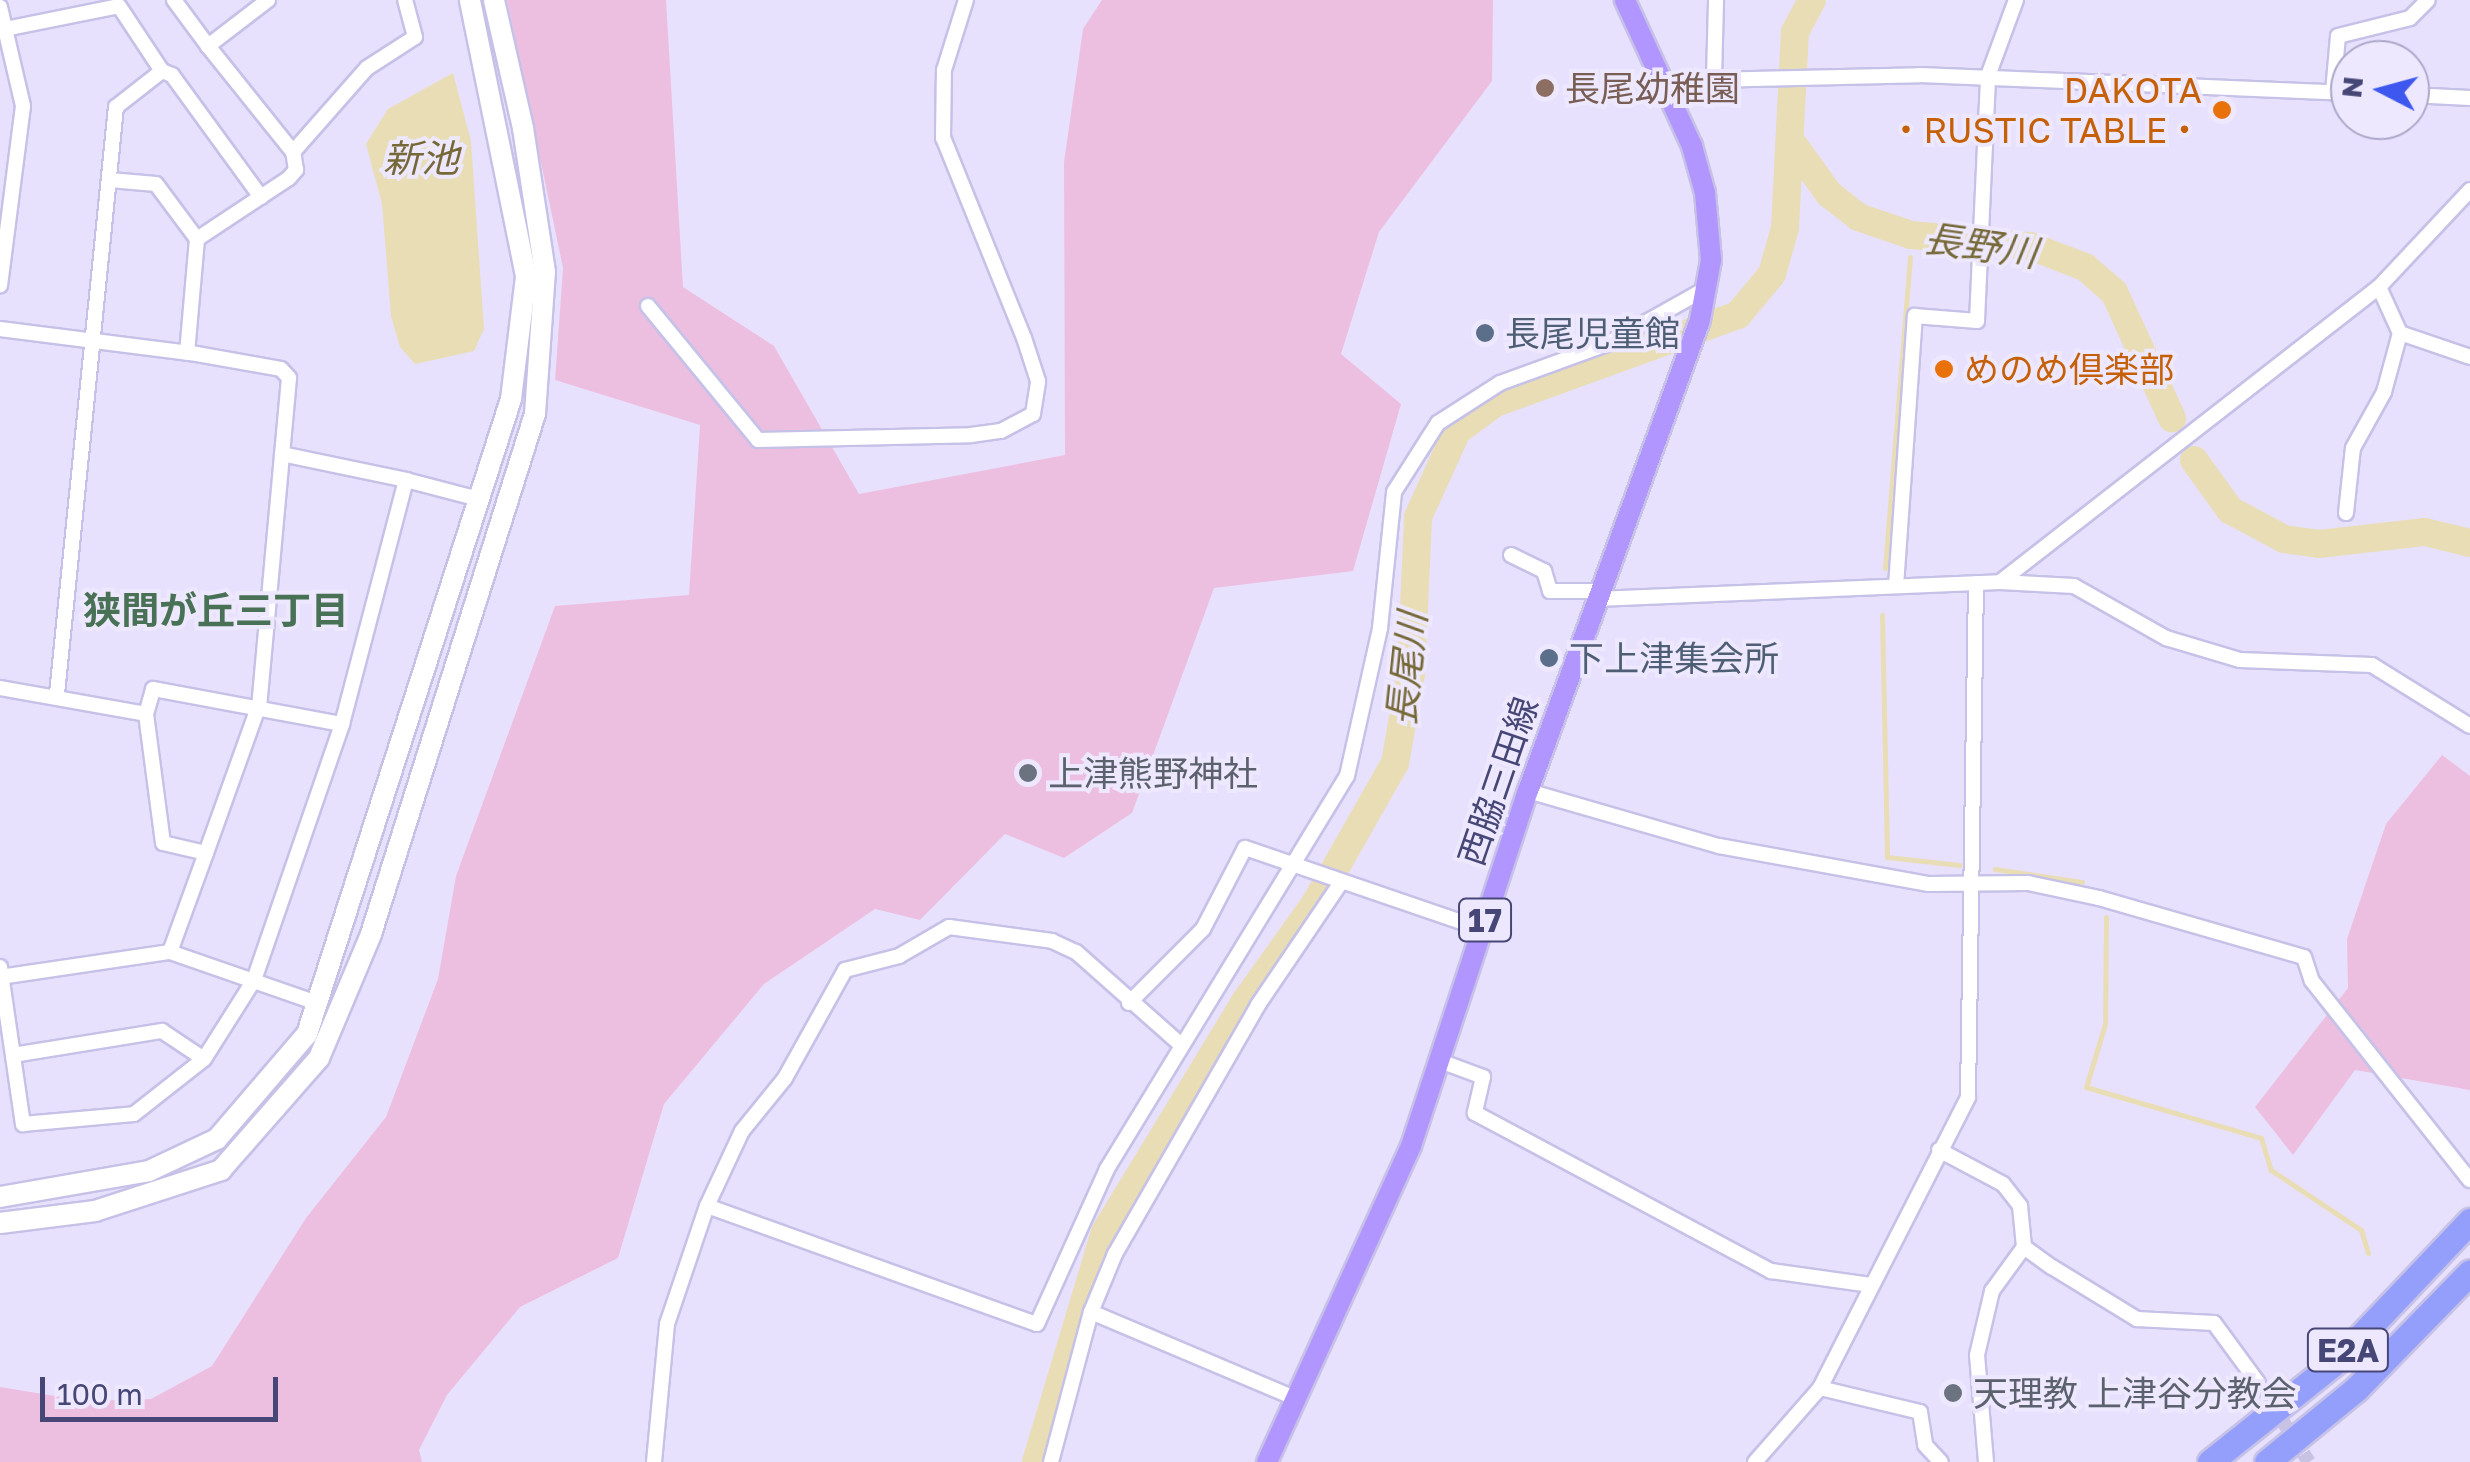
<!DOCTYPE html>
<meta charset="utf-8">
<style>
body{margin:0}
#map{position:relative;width:2470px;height:1462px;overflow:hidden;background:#e8e1fe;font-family:"Golos Text","Noto Sans JP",sans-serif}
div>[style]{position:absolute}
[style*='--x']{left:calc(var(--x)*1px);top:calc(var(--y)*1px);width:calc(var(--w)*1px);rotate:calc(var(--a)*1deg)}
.green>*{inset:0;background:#ecbfe1}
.water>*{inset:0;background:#e8ddb4}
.stream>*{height:5px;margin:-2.5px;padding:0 2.5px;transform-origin:2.5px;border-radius:2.5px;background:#e8ddb4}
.river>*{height:28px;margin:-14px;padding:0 14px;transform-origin:14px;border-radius:14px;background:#e8ddb4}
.street-tunnel>*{height:14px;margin-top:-7px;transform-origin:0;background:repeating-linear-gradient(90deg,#c8c2e3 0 14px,transparent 0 21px)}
.roads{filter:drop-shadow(2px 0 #c6c1e7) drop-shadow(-2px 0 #c6c1e7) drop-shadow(0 2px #c6c1e7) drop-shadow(0 -2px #c6c1e7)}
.street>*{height:14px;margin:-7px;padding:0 7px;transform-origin:7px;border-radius:7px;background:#fff}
.secondary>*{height:20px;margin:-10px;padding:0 10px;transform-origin:10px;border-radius:10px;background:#fff}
.primary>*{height:20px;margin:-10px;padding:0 10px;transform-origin:10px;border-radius:10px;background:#b296ff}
.highway>*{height:25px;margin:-12.5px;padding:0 12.5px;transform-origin:12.5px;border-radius:12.5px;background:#949ffc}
.dots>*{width:28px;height:28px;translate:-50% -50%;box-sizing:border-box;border:5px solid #eee8ff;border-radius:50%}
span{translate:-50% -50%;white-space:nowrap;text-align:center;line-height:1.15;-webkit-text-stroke:8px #eee8ff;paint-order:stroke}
.shield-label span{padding:2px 8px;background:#eee8ff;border:2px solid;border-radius:8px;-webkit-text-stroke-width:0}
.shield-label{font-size:32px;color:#464776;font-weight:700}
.education-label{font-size:35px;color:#785e54}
.left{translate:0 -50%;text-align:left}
.food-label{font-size:35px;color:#c56008}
.right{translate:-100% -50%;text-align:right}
.service-label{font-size:35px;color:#4e5e75}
.worship-label{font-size:35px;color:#5b616d}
.street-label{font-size:35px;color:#464776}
.water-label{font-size:38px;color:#766937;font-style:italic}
.neighbourhood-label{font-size:38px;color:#497155;font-weight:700}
.north{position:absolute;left:2330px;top:40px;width:100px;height:100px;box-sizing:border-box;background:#eee8ff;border:2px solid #aba8c8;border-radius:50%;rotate:276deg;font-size:28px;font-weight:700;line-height:40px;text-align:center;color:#464776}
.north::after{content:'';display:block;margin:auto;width:35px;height:45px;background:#3e58ef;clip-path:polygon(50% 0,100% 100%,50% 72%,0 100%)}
.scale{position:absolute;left:40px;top:1377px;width:238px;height:45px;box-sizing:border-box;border:5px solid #464776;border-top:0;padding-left:12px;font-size:30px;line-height:35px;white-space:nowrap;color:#464776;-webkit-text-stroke:8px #eee8ff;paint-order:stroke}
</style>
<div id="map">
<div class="green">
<div style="clip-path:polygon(507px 0,666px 0,683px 287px,774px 346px,859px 494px,1065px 455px,1064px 162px,1083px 29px,1102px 0,1493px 0,1492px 81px,1379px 232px,1341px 354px,1401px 404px,1353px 571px,1214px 588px,1132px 813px,1064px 858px,1005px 834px,920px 920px,875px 909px,764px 984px,664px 1104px,618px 1258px,520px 1307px,447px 1395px,419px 1450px,422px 1462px,0 1462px,0 1387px,86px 1401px,151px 1399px,212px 1366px,306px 1218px,386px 1117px,438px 979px,456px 876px,555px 606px,689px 595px,700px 425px,555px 380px,563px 268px)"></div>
<div style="clip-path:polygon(2442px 755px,2470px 776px,2470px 1090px,2355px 1070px,2293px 1155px,2255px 1107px,2348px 988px,2347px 939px,2386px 824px)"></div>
</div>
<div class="water">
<div style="clip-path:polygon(453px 73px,471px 141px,484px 329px,474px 351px,415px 364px,400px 347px,391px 316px,382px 204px,366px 144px,388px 109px)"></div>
</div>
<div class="stream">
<div style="--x:1885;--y:568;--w:312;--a:-85.4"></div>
<div style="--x:1882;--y:615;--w:242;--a:88.8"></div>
<div style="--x:1887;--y:857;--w:73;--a:6.3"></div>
<div style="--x:1995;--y:869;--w:88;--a:8.5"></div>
<div style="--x:2106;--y:917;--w:107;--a:90.5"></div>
<div style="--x:2105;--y:1024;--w:66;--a:106.8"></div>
<div style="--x:2086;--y:1087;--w:182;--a:16.2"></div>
<div style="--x:2261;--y:1138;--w:34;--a:73"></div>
<div style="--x:2271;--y:1170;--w:108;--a:33.7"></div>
<div style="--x:2361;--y:1230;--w:24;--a:73"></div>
</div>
<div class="river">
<div style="--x:1793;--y:144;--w:62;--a:54.2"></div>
<div style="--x:1829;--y:194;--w:37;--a:38"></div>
<div style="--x:1858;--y:217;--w:56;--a:18.8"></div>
<div style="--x:1911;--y:235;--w:120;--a:5.3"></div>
<div style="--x:2030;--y:246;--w:59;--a:20.9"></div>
<div style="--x:2085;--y:267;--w:38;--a:41"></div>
<div style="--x:2114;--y:292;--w:139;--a:65.3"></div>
<div style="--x:2194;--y:460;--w:62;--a:54.2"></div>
<div style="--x:2230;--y:510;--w:61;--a:28.2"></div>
<div style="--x:2284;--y:539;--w:35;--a:8"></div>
<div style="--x:2319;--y:544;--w:107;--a:-6.5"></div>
<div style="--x:2425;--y:532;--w:46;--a:13.7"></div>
<div style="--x:1036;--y:1462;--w:240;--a:-73.3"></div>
<div style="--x:1105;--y:1232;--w:268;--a:-58.7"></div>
<div style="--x:1244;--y:1003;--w:124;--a:-54.5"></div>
<div style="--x:1316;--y:902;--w:160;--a:-60.4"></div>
<div style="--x:1395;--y:763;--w:91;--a:-79.9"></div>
<div style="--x:1411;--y:673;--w:156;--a:-87.4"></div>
<div style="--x:1418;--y:517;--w:94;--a:-65.6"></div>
<div style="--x:1457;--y:431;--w:47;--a:-36.4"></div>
<div style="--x:1495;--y:403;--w:258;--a:-19.9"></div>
<div style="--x:1738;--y:315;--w:53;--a:-50.3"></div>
<div style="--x:1772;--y:274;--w:48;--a:-74.2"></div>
<div style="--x:1785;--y:228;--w:196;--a:-87.1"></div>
<div style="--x:1795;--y:32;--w:36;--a:-62"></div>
</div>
<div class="street-tunnel">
<div style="--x:2258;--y:1383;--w:94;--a:57.2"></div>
</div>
<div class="roads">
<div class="street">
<div style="--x:174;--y:0;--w:57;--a:53.5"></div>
<div style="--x:268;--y:0;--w:76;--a:142.5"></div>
<div style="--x:208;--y:46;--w:136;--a:51.3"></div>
<div style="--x:293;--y:152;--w:112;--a:-48.6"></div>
<div style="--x:367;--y:68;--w:57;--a:-32.9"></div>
<div style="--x:415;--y:37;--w:38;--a:-105"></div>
<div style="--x:0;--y:7;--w:102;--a:76.9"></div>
<div style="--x:23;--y:106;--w:181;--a:97.3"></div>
<div style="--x:0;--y:30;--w:121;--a:-11.4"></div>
<div style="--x:119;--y:6;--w:78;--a:56.5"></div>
<div style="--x:162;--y:71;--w:58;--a:142"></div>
<div style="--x:116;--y:107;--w:590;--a:95.74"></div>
<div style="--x:162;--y:71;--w:11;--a:22"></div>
<div style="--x:172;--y:75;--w:151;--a:53.9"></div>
<div style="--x:1714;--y:78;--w:78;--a:-88.5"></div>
<div style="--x:1663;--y:81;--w:257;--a:-1.3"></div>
<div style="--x:1920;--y:75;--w:430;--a:2.4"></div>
<div style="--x:2333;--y:92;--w:56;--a:-84.9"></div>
<div style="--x:2338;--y:36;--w:74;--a:-14"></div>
<div style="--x:2410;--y:18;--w:25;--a:-45"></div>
<div style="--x:2410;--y:95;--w:60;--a:2.9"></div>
<div style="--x:110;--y:180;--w:46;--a:5"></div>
<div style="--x:156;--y:184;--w:69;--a:53.3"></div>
<div style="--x:197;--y:239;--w:114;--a:95"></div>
<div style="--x:197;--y:239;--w:110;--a:-33.5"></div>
<div style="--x:289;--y:178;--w:11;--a:-49"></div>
<div style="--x:296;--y:170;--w:18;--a:-99"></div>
<div style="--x:2379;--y:287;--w:51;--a:65.5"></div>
<div style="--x:648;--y:306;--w:173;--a:50.6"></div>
<div style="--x:758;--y:440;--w:213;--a:-1.3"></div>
<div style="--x:971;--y:435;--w:30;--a:-8"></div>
<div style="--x:1001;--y:431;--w:36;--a:-28"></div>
<div style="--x:1033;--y:414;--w:33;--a:-81"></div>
<div style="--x:1038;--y:381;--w:45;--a:-108"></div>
<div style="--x:1024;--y:338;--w:216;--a:-112"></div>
<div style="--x:943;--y:138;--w:68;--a:-89.2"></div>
<div style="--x:944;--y:70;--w:73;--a:-72.6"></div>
<div style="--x:0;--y:329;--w:193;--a:7.2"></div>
<div style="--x:191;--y:353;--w:91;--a:10.1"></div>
<div style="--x:281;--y:369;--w:12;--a:48"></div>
<div style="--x:289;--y:378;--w:328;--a:95.2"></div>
<div style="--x:259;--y:705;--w:157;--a:109.7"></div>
<div style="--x:282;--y:454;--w:127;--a:11.8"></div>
<div style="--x:2346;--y:513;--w:65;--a:-83.9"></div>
<div style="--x:2353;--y:448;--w:64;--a:-61"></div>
<div style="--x:2384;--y:392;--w:61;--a:-74.8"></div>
<div style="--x:2400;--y:333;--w:74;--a:18.9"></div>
<div style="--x:1511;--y:555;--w:37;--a:26"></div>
<div style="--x:1544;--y:571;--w:21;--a:73"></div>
<div style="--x:1550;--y:591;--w:51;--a:0"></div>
<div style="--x:2000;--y:582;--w:480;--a:-37.9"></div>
<div style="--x:2379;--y:287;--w:133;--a:-46.8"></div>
<div style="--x:1896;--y:586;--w:271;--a:-86"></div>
<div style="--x:1915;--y:316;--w:62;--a:4.6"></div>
<div style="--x:1977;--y:321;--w:245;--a:-87.4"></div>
<div style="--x:1988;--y:76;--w:81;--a:-69.8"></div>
<div style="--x:1597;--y:599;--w:403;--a:-2.4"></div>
<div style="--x:2000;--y:582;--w:74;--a:3.1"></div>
<div style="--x:2074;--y:586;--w:106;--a:29.5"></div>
<div style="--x:2166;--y:638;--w:77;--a:16.6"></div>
<div style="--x:2240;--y:660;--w:132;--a:2.2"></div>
<div style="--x:2372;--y:665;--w:115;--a:31.9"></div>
<div style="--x:0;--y:688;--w:148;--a:10.1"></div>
<div style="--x:146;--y:714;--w:130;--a:82.5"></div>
<div style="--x:163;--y:843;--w:44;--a:13.1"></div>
<div style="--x:206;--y:853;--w:105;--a:110"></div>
<div style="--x:146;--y:714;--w:26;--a:-74"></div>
<div style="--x:153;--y:689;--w:192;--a:10.5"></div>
<div style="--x:1528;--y:791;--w:199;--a:16.1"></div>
<div style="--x:1719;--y:846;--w:212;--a:10.3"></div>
<div style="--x:1928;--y:884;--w:100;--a:-0.6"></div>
<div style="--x:2028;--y:883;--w:73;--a:11.9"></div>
<div style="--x:2099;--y:898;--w:213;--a:16.1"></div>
<div style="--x:2304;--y:957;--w:25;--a:72"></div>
<div style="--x:2312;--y:981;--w:254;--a:51.6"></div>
<div style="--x:0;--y:967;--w:159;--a:81.7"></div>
<div style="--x:23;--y:1124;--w:111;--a:-5.1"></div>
<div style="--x:134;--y:1114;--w:89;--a:-38.2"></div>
<div style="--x:204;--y:1059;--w:93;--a:-57.7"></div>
<div style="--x:254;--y:980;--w:271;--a:-71"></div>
<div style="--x:342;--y:724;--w:252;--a:-75.3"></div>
<div style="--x:406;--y:480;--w:75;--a:14.6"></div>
<div style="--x:0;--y:977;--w:172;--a:-8.4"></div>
<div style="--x:170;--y:952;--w:156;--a:19.1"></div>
<div style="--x:1129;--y:1003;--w:105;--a:-45"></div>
<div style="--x:1203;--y:929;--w:91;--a:-62.6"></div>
<div style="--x:1245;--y:848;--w:250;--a:18.9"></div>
<div style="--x:13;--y:1055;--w:151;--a:-9.2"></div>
<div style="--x:162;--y:1031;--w:50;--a:33.7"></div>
<div style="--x:1440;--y:1061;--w:46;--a:20.4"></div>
<div style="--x:1483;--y:1077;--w:37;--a:103"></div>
<div style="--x:1475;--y:1113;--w:336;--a:28.1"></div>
<div style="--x:1771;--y:1271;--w:101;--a:8"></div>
<div style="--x:1939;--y:1150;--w:72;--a:28"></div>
<div style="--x:2003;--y:1184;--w:28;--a:52"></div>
<div style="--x:2020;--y:1206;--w:41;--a:84.4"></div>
<div style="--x:2024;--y:1247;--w:34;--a:36"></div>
<div style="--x:2052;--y:1267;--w:100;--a:31.5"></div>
<div style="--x:2137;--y:1319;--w:77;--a:3"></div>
<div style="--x:2214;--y:1323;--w:74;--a:53.7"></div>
<div style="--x:707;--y:1206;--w:350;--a:19.7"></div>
<div style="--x:1037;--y:1324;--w:170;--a:-65.7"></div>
<div style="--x:1107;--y:1169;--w:460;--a:-58.6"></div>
<div style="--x:1347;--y:776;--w:152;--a:-77.4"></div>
<div style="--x:1380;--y:628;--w:137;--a:-84.1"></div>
<div style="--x:1394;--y:492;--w:82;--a:-57.5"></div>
<div style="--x:1438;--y:423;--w:74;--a:-32.8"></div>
<div style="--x:1500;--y:383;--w:114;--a:-20"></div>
<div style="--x:1607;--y:344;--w:115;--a:-29.2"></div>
<div style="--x:1091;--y:1312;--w:224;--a:22.9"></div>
<div style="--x:1820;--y:1388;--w:103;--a:13.5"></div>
<div style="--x:1920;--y:1412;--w:33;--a:81"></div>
<div style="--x:1925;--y:1445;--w:23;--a:47"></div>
<div style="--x:654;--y:1462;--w:139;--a:-84.6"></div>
<div style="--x:667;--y:1324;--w:125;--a:-71.3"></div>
<div style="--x:707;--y:1206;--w:83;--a:-65"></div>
<div style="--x:742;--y:1131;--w:68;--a:-50.9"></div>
<div style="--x:785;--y:1078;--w:124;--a:-60.9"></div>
<div style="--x:845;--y:970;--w:56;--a:-14.5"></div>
<div style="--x:899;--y:956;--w:58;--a:-30.1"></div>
<div style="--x:949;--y:927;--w:104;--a:7.7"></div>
<div style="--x:1052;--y:941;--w:26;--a:25"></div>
<div style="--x:1076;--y:952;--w:139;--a:41.5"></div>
<div style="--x:1051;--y:1462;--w:155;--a:-75.1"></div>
<div style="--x:1091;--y:1312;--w:63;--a:-67.5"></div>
<div style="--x:1115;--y:1254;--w:287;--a:-60.1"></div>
<div style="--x:1258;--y:1005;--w:146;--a:-55.9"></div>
<div style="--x:1755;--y:1462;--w:98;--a:-48.7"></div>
<div style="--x:1820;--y:1388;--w:326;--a:-63"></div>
<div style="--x:1968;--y:1097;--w:514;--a:-89.11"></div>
<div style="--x:1986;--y:1462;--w:107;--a:-94.8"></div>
<div style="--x:1977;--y:1355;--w:66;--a:-76.8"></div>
<div style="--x:1992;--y:1291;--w:54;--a:-54"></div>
</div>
<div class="secondary">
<div style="--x:0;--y:1197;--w:151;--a:-9.9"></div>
<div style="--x:149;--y:1171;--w:75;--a:-25.2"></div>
<div style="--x:217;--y:1139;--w:138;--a:-49.4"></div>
<div style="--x:307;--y:1034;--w:667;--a:-72.19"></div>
<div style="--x:511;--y:399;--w:124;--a:-83"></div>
<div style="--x:526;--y:276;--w:282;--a:-101.5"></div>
<div style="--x:0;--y:1223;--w:96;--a:-7.2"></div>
<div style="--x:95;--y:1211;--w:133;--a:-18"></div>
<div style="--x:221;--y:1170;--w:149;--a:-48.8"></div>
<div style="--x:319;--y:1058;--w:134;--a:-67.2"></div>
<div style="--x:371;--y:934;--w:545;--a:-72.5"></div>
<div style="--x:535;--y:414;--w:142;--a:-86"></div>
<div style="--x:545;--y:272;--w:146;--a:-98.7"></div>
<div style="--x:523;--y:128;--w:131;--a:-102.8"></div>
</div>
<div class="primary">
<div style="--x:1267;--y:1462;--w:347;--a:-65.5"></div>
<div style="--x:1411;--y:1146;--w:374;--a:-71.8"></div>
<div style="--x:1528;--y:791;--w:501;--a:-69.94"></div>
<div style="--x:1700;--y:320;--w:61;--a:-79.6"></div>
<div style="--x:1711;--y:260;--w:67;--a:-95.1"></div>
<div style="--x:1705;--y:193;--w:49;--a:-105.5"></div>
<div style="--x:1692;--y:146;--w:161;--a:-114.7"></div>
</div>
<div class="highway">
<div style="--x:2210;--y:1462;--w:164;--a:-38.6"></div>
<div style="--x:2338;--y:1360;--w:192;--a:-46.5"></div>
<div style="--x:2267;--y:1462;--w:115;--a:-39.4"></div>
<div style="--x:2356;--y:1389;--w:163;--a:-45.7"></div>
</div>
</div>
<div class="dots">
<div style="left:1545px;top:88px;background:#8d6e63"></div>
<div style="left:2222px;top:110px;background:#e8710a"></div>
<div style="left:1485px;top:333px;background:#5c6f8a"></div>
<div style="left:1944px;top:369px;background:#e8710a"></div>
<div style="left:1549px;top:658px;background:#5c6f8a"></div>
<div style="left:1028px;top:773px;background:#6b7280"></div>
<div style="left:1953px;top:1393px;background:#6b7280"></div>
</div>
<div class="shield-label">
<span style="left:1485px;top:920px">17</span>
<span style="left:2348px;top:1350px">E2A</span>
</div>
<div class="education-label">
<span class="left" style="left:1565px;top:88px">長尾幼稚園</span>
</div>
<div class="food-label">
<span class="right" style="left:2202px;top:110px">DAKOTA<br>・RUSTIC TABLE・</span>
<span class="left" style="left:1964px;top:369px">めのめ倶楽部</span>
</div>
<div class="service-label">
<span class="left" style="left:1505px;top:333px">長尾児童館</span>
<span class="left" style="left:1569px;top:658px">下上津集会所</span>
</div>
<div class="worship-label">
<span class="left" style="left:1048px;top:773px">上津熊野神社</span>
<span class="left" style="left:1973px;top:1393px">天理教 上津谷分教会</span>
</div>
<div class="street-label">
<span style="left:1498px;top:781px;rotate:-71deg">西脇三田線</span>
</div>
<div class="water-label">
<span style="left:421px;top:158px">新池</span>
<span style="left:1981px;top:245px;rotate:8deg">長野川</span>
<span style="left:1406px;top:669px;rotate:-84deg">長尾川</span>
</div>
<div class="neighbourhood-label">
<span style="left:216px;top:610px">狭間が丘三丁目</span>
</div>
<div class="north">N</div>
<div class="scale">100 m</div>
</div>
